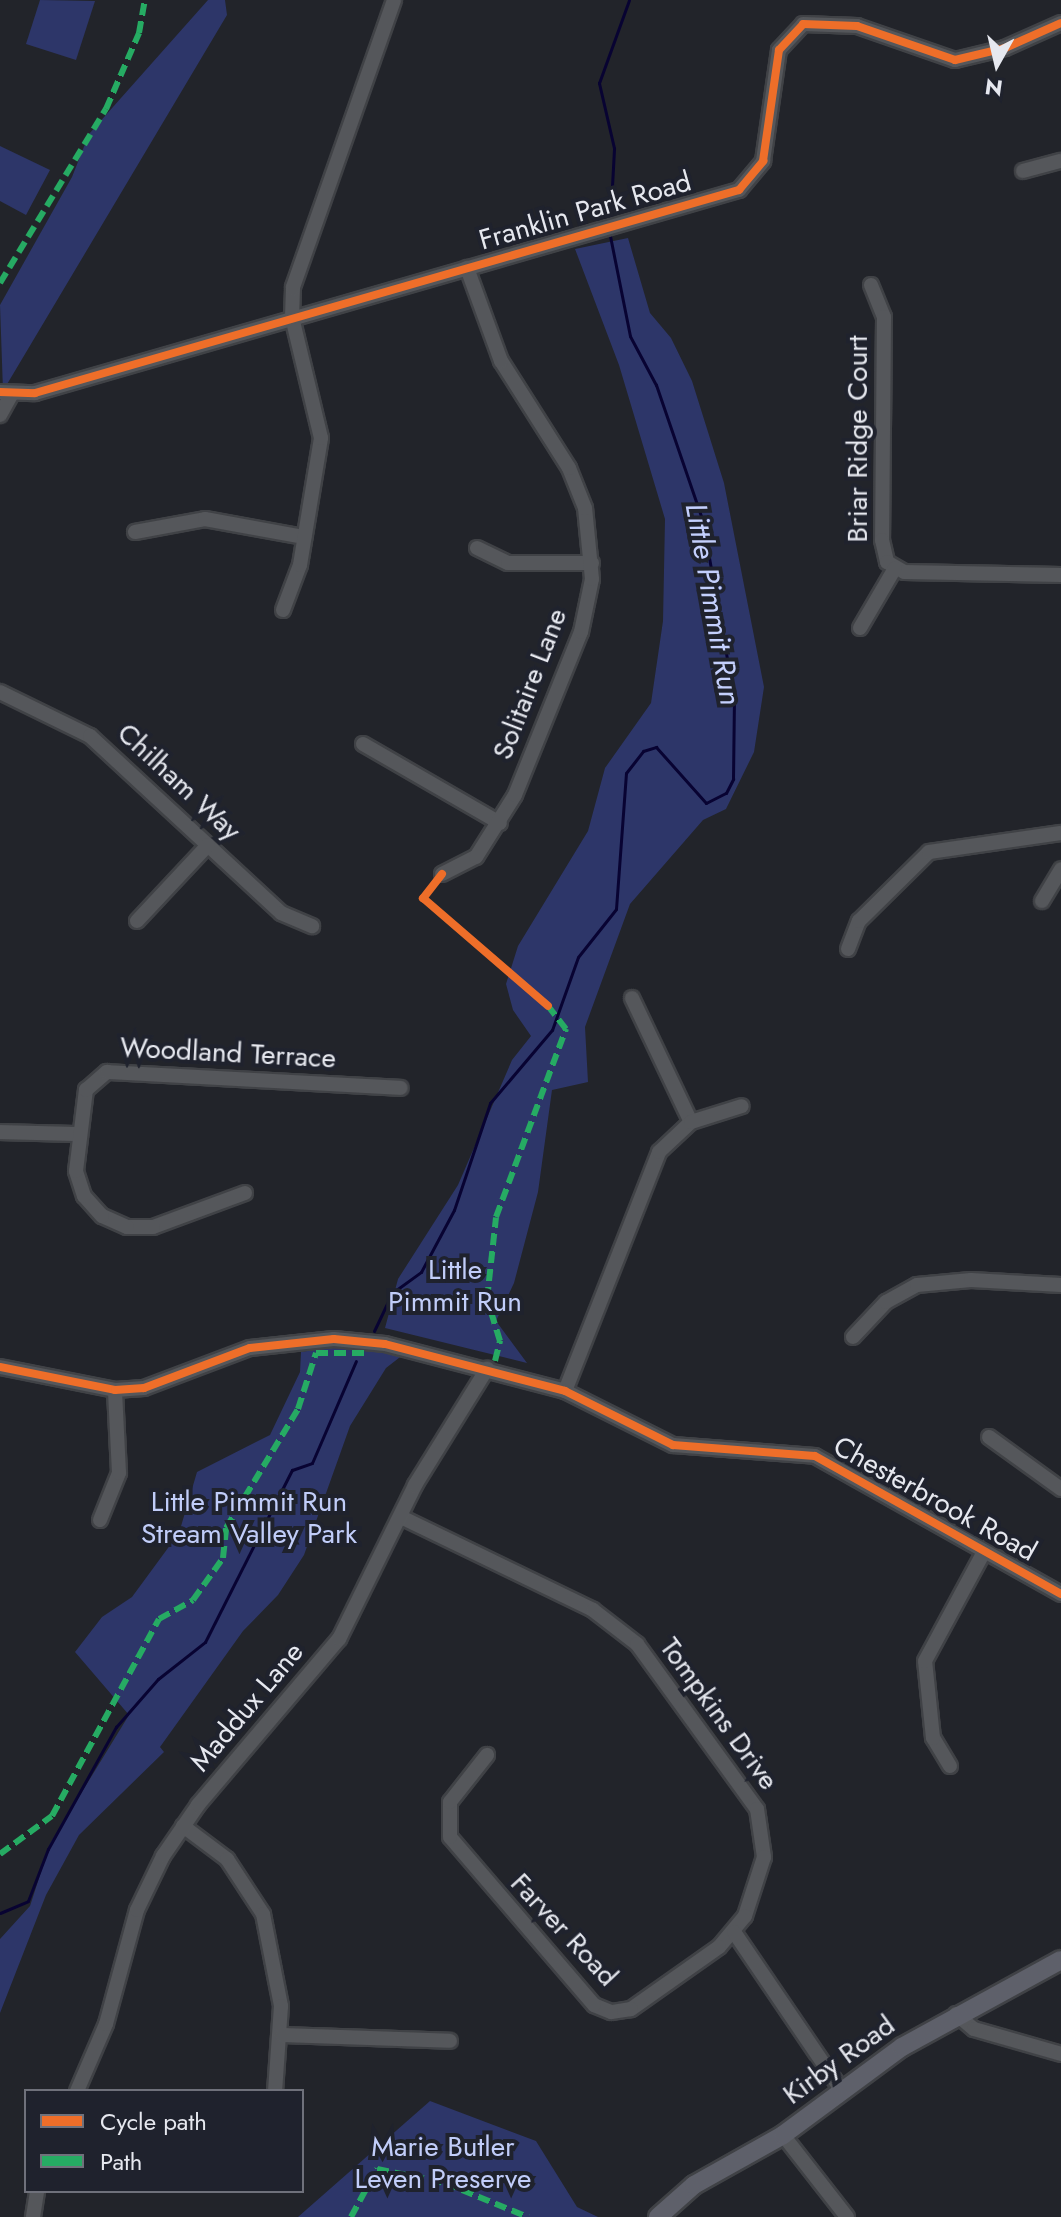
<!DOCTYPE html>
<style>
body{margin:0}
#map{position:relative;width:1061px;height:2217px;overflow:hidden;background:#22242a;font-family:Jost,sans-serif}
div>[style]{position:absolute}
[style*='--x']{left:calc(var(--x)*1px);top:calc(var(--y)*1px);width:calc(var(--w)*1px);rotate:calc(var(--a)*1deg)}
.green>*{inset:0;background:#2d3669}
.stream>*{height:3px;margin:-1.5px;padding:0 1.5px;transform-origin:1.5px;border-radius:1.5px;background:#080332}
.roads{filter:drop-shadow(2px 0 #404246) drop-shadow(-2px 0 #404246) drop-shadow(0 2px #404246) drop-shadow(0 -2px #404246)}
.minor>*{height:14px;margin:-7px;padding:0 7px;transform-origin:7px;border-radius:7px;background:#55575b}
.major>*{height:18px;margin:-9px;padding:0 9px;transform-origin:9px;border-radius:9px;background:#5e606a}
.quiet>*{height:6px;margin-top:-3px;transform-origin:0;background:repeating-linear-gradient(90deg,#26ab63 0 12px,transparent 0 18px)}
.cycleway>*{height:8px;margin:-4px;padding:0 4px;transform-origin:4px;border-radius:4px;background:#ee6e29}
span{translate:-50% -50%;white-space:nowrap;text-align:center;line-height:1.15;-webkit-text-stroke:8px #1f222d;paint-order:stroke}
.street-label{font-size:28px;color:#e6e8ef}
.park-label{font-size:28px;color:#c1cdf9}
.water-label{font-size:30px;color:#c4d0fd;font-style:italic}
.legend{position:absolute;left:24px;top:2089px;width:280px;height:104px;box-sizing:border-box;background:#1f222d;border:2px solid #6f717b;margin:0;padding:10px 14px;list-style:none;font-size:24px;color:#e6e8ef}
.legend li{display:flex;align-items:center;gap:16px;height:40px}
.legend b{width:40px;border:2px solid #6f717b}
.north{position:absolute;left:957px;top:24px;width:80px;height:80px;-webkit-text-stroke:6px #1f222d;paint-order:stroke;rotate:188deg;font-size:22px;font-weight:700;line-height:32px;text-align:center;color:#e6e8ef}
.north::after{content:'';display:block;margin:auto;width:28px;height:36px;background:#e6e8ef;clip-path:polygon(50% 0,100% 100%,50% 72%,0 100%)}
</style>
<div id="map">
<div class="green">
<div style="clip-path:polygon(40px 0,95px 1px,76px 60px,26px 44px)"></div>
<div style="clip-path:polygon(208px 0,225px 0,227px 15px,3px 391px,0 305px,72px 177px,89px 134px)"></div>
<div style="clip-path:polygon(0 146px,50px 170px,26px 215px,0 201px)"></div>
<div style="clip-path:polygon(628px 238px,650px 313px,671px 338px,692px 381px,724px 483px,764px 687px,754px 752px,726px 809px,703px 820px,630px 904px,585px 1027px,588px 1082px,552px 1090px,538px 1192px,514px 1283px,496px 1321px,527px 1363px,385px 1328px,398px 1279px,458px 1185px,512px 1060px,531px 1036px,513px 1010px,506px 984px,518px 946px,588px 831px,605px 768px,651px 703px,663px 621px,665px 519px,619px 365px,575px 249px)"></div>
<div style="clip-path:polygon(338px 1346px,404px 1354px,386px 1368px,350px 1426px,304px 1555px,278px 1595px,243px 1631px,160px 1747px,164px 1752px,79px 1835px,46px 1895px,0 2013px,0 1939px,30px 1906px,50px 1844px,129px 1715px,75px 1652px,102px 1617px,132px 1597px,179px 1533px,197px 1472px,270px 1435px,300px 1372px,301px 1352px)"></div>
<div style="clip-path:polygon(430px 2101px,536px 2141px,577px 2207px,598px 2217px,298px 2217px)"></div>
</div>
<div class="stream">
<div style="--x:610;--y:223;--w:75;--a:-86.9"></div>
<div style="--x:614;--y:148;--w:67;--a:-103"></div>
<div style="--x:599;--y:83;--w:88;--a:-70.1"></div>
<div style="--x:374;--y:1331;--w:42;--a:-64.7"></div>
<div style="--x:392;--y:1293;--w:36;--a:-36"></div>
<div style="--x:421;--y:1272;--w:70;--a:-62"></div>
<div style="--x:454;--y:1210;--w:113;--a:-71.4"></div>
<div style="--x:490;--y:1103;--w:96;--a:-49.7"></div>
<div style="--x:552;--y:1030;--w:77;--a:-70.4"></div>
<div style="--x:578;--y:957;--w:61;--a:-51.6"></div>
<div style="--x:616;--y:909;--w:136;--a:-85.8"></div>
<div style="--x:626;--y:773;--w:28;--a:-52"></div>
<div style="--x:643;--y:751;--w:14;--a:-17"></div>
<div style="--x:656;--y:747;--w:75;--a:48.2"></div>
<div style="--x:706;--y:803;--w:22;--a:-27"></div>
<div style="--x:726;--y:793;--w:16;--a:-63"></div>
<div style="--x:733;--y:779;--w:81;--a:-89.3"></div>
<div style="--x:734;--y:698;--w:182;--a:-100.1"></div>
<div style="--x:702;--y:519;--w:142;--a:-108.9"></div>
<div style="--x:656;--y:385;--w:55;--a:-118"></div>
<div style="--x:630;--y:336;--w:107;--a:-101.3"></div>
<div style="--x:0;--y:1913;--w:30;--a:-23"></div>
<div style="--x:28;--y:1901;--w:56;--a:-69"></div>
<div style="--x:48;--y:1849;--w:140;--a:-60.9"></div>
<div style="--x:116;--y:1727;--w:64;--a:-48.8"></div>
<div style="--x:158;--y:1679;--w:60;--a:-38.2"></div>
<div style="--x:205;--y:1642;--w:193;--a:-63.2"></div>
<div style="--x:292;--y:1470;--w:21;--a:-19"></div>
<div style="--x:312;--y:1463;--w:111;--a:-66.7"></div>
</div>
<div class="roads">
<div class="minor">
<div style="--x:1023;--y:171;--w:39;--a:-15"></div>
<div style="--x:871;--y:285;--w:35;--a:68"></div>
<div style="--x:884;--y:317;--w:223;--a:90.5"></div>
<div style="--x:882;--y:540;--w:23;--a:77"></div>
<div style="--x:887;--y:562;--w:20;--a:30"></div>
<div style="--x:904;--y:572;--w:157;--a:1.1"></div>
<div style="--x:0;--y:392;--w:35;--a:2"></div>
<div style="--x:35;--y:393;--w:733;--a:-16.09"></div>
<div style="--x:739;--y:190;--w:38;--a:-50"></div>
<div style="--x:763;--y:161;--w:112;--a:-81.8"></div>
<div style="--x:779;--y:50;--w:35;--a:-47"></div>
<div style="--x:803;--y:24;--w:54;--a:2.1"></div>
<div style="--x:857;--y:26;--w:104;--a:19.1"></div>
<div style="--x:955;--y:60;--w:51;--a:-13.5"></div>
<div style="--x:1005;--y:48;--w:61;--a:-24.1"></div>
<div style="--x:0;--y:415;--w:23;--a:-61"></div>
<div style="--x:135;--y:532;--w:71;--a:-10.5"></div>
<div style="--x:205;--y:519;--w:101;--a:10.3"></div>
<div style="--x:477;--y:548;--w:34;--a:26"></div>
<div style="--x:508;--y:563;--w:84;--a:0"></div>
<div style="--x:283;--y:610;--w:48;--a:-69.3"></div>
<div style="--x:300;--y:565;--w:129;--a:-80.6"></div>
<div style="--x:321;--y:438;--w:124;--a:-103.5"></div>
<div style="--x:292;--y:317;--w:30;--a:-88"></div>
<div style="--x:293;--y:287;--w:304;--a:-70.6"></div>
<div style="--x:860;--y:628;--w:69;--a:-59.7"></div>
<div style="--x:0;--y:692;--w:100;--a:26.1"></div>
<div style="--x:90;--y:736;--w:260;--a:42.8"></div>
<div style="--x:281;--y:913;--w:34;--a:23"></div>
<div style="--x:363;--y:744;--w:158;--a:30"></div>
<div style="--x:442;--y:874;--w:38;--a:-27"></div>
<div style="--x:476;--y:857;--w:73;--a:-57.8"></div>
<div style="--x:515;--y:795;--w:176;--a:-68"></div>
<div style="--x:581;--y:632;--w:54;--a:-78.3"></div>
<div style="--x:592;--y:579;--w:71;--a:-95.6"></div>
<div style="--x:585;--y:508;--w:43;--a:-111.8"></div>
<div style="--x:569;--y:468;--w:127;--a:-122.4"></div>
<div style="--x:501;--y:361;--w:99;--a:-110.1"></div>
<div style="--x:1042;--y:901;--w:37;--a:-59"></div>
<div style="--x:137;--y:921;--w:104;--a:-46.9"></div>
<div style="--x:848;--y:949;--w:30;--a:-69"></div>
<div style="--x:859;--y:921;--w:98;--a:-44.6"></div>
<div style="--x:929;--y:852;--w:133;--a:-8.2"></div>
<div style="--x:632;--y:998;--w:137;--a:64.6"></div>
<div style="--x:0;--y:1132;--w:78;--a:1.5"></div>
<div style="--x:245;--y:1193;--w:98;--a:159.7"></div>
<div style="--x:153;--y:1227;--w:26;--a:180"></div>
<div style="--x:127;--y:1227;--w:27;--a:-156"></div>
<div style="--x:102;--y:1216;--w:27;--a:-132"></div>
<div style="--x:84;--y:1196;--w:26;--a:-108"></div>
<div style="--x:76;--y:1171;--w:82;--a:-83"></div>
<div style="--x:86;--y:1090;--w:28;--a:-41"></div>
<div style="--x:107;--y:1072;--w:294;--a:3.1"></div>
<div style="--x:853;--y:1337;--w:48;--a:-46.7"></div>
<div style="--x:886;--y:1302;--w:35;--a:-29"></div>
<div style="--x:917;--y:1285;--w:54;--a:-5.3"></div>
<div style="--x:971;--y:1280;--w:90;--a:3.2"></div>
<div style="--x:0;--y:1367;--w:117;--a:11.3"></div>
<div style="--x:115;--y:1390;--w:29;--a:-4"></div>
<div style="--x:144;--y:1388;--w:113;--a:-20.7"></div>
<div style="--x:250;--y:1348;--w:84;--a:-6.1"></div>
<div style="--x:334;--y:1339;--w:51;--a:5.6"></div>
<div style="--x:385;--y:1344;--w:186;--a:14.6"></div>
<div style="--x:565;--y:1391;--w:121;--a:26.6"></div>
<div style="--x:673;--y:1445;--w:142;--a:4.4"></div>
<div style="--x:815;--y:1456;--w:282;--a:29.3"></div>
<div style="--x:565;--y:1391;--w:257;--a:-68.5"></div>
<div style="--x:659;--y:1152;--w:44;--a:-43.2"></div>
<div style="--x:691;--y:1122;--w:53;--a:-17.4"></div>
<div style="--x:989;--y:1437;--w:89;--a:35.8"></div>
<div style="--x:401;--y:1517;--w:213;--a:25.8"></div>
<div style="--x:593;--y:1610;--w:56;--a:37.7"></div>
<div style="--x:637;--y:1644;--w:204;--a:54"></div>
<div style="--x:757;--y:1809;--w:49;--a:81.7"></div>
<div style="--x:764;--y:1857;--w:62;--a:107.9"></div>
<div style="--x:745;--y:1916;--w:40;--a:130"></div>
<div style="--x:719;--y:1947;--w:108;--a:144.8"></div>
<div style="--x:631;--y:2009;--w:20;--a:171"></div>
<div style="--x:611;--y:2012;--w:18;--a:-158"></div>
<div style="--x:594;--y:2005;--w:221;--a:-130.6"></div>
<div style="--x:450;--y:1837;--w:35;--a:-90"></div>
<div style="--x:450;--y:1802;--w:60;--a:-51.8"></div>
<div style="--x:100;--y:1520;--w:51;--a:-68"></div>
<div style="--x:119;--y:1473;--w:83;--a:-92.8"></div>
<div style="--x:950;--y:1766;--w:33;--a:-121"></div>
<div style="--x:933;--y:1738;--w:77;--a:-95.9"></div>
<div style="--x:925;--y:1661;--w:124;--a:-61.6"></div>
<div style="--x:183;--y:1826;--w:55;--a:36.9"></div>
<div style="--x:227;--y:1859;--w:66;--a:56.8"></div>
<div style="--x:263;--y:1914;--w:94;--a:78.9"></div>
<div style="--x:281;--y:2006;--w:85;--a:94"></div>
<div style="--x:734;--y:1932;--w:192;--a:55.8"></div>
<div style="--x:956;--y:2014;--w:23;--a:40"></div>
<div style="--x:974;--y:2029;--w:91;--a:16"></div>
<div style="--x:282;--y:2035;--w:168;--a:2"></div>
<div style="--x:77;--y:2091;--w:73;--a:-66.6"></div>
<div style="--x:106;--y:2024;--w:118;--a:-74.8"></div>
<div style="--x:137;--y:1910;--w:60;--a:-64.3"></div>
<div style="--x:163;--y:1856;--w:62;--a:-55.5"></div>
<div style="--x:198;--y:1805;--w:218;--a:-49.7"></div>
<div style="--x:339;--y:1639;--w:172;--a:-63.7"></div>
<div style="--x:415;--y:1485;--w:137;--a:-58.2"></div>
<div style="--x:783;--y:2135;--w:104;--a:52"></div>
<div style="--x:33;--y:2217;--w:26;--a:-81"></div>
</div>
<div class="major">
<div style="--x:658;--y:2217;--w:48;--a:-41.6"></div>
<div style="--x:694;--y:2185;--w:102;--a:-29.3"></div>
<div style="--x:783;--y:2135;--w:148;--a:-36.5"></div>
<div style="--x:902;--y:2047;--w:181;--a:-28.7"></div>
</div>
</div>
<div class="quiet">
<div style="--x:0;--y:283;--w:204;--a:-58.7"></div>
<div style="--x:106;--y:109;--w:83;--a:-66.5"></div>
<div style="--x:139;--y:33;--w:34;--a:-80"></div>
<div style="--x:495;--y:1361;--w:21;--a:-76"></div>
<div style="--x:500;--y:1341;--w:44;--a:-107.2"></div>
<div style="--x:487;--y:1299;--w:82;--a:-83.7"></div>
<div style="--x:496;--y:1217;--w:201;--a:-69.6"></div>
<div style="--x:566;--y:1029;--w:29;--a:-128"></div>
<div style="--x:0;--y:1854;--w:64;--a:-36.2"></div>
<div style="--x:52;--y:1816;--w:224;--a:-61.5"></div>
<div style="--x:159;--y:1619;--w:39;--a:-29"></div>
<div style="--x:193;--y:1600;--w:52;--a:-54.5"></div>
<div style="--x:223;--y:1558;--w:30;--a:-84"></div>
<div style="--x:226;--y:1528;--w:139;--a:-58.8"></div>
<div style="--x:298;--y:1409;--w:59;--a:-72.2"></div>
<div style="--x:316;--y:1353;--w:53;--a:0"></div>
<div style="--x:351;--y:2217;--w:55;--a:-61.6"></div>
<div style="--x:377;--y:2169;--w:69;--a:11.6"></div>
<div style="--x:445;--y:2183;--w:90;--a:22.3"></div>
</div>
<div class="cycleway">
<div style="--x:0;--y:392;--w:35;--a:2"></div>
<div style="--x:35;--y:393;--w:733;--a:-16.09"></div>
<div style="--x:739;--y:190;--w:38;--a:-50"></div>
<div style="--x:763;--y:161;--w:112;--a:-81.8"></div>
<div style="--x:779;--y:50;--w:35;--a:-47"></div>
<div style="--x:803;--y:24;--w:54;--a:2.1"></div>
<div style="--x:857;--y:26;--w:104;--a:19.1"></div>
<div style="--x:955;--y:60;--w:51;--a:-13.5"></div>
<div style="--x:1005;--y:48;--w:61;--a:-24.1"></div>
<div style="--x:442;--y:874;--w:31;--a:128"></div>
<div style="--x:423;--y:898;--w:165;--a:40.8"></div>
<div style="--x:0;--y:1367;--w:117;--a:11.3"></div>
<div style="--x:115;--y:1390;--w:29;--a:-4"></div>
<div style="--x:144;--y:1388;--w:113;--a:-20.7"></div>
<div style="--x:250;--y:1348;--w:84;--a:-6.1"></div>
<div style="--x:334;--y:1339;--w:51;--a:5.6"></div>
<div style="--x:385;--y:1344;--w:186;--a:14.6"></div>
<div style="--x:565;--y:1391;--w:121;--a:26.6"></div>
<div style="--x:673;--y:1445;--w:142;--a:4.4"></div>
<div style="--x:815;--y:1456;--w:282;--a:29.3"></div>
</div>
<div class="street-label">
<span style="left:585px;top:211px;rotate:-16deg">Franklin Park Road</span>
<span style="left:858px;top:439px;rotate:-90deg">Briar Ridge Court</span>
<span style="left:530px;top:684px;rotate:-69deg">Solitaire Lane</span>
<span style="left:179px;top:782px;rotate:43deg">Chilham Way</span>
<span style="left:228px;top:1053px;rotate:3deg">Woodland Terrace</span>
<span style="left:935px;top:1499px;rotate:29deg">Chesterbrook Road</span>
<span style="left:247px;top:1707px;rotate:-50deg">Maddux Lane</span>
<span style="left:719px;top:1714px;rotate:54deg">Tompkins Drive</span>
<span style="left:564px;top:1930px;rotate:47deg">Farver Road</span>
<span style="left:839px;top:2060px;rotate:-36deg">Kirby Road</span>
</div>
<div class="park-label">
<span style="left:455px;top:1286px">Little<br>Pimmit Run</span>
<span style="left:249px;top:1518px">Little Pimmit Run<br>Stream Valley Park</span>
<span style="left:443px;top:2163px">Marie Butler<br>Leven Preserve</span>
</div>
<div class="water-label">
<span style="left:713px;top:604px;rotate:80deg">Little Pimmit Run</span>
</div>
<ul class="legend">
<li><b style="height:10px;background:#ee6e29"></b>Cycle path</li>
<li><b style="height:10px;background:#26ab63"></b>Path</li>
</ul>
<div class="north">N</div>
</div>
